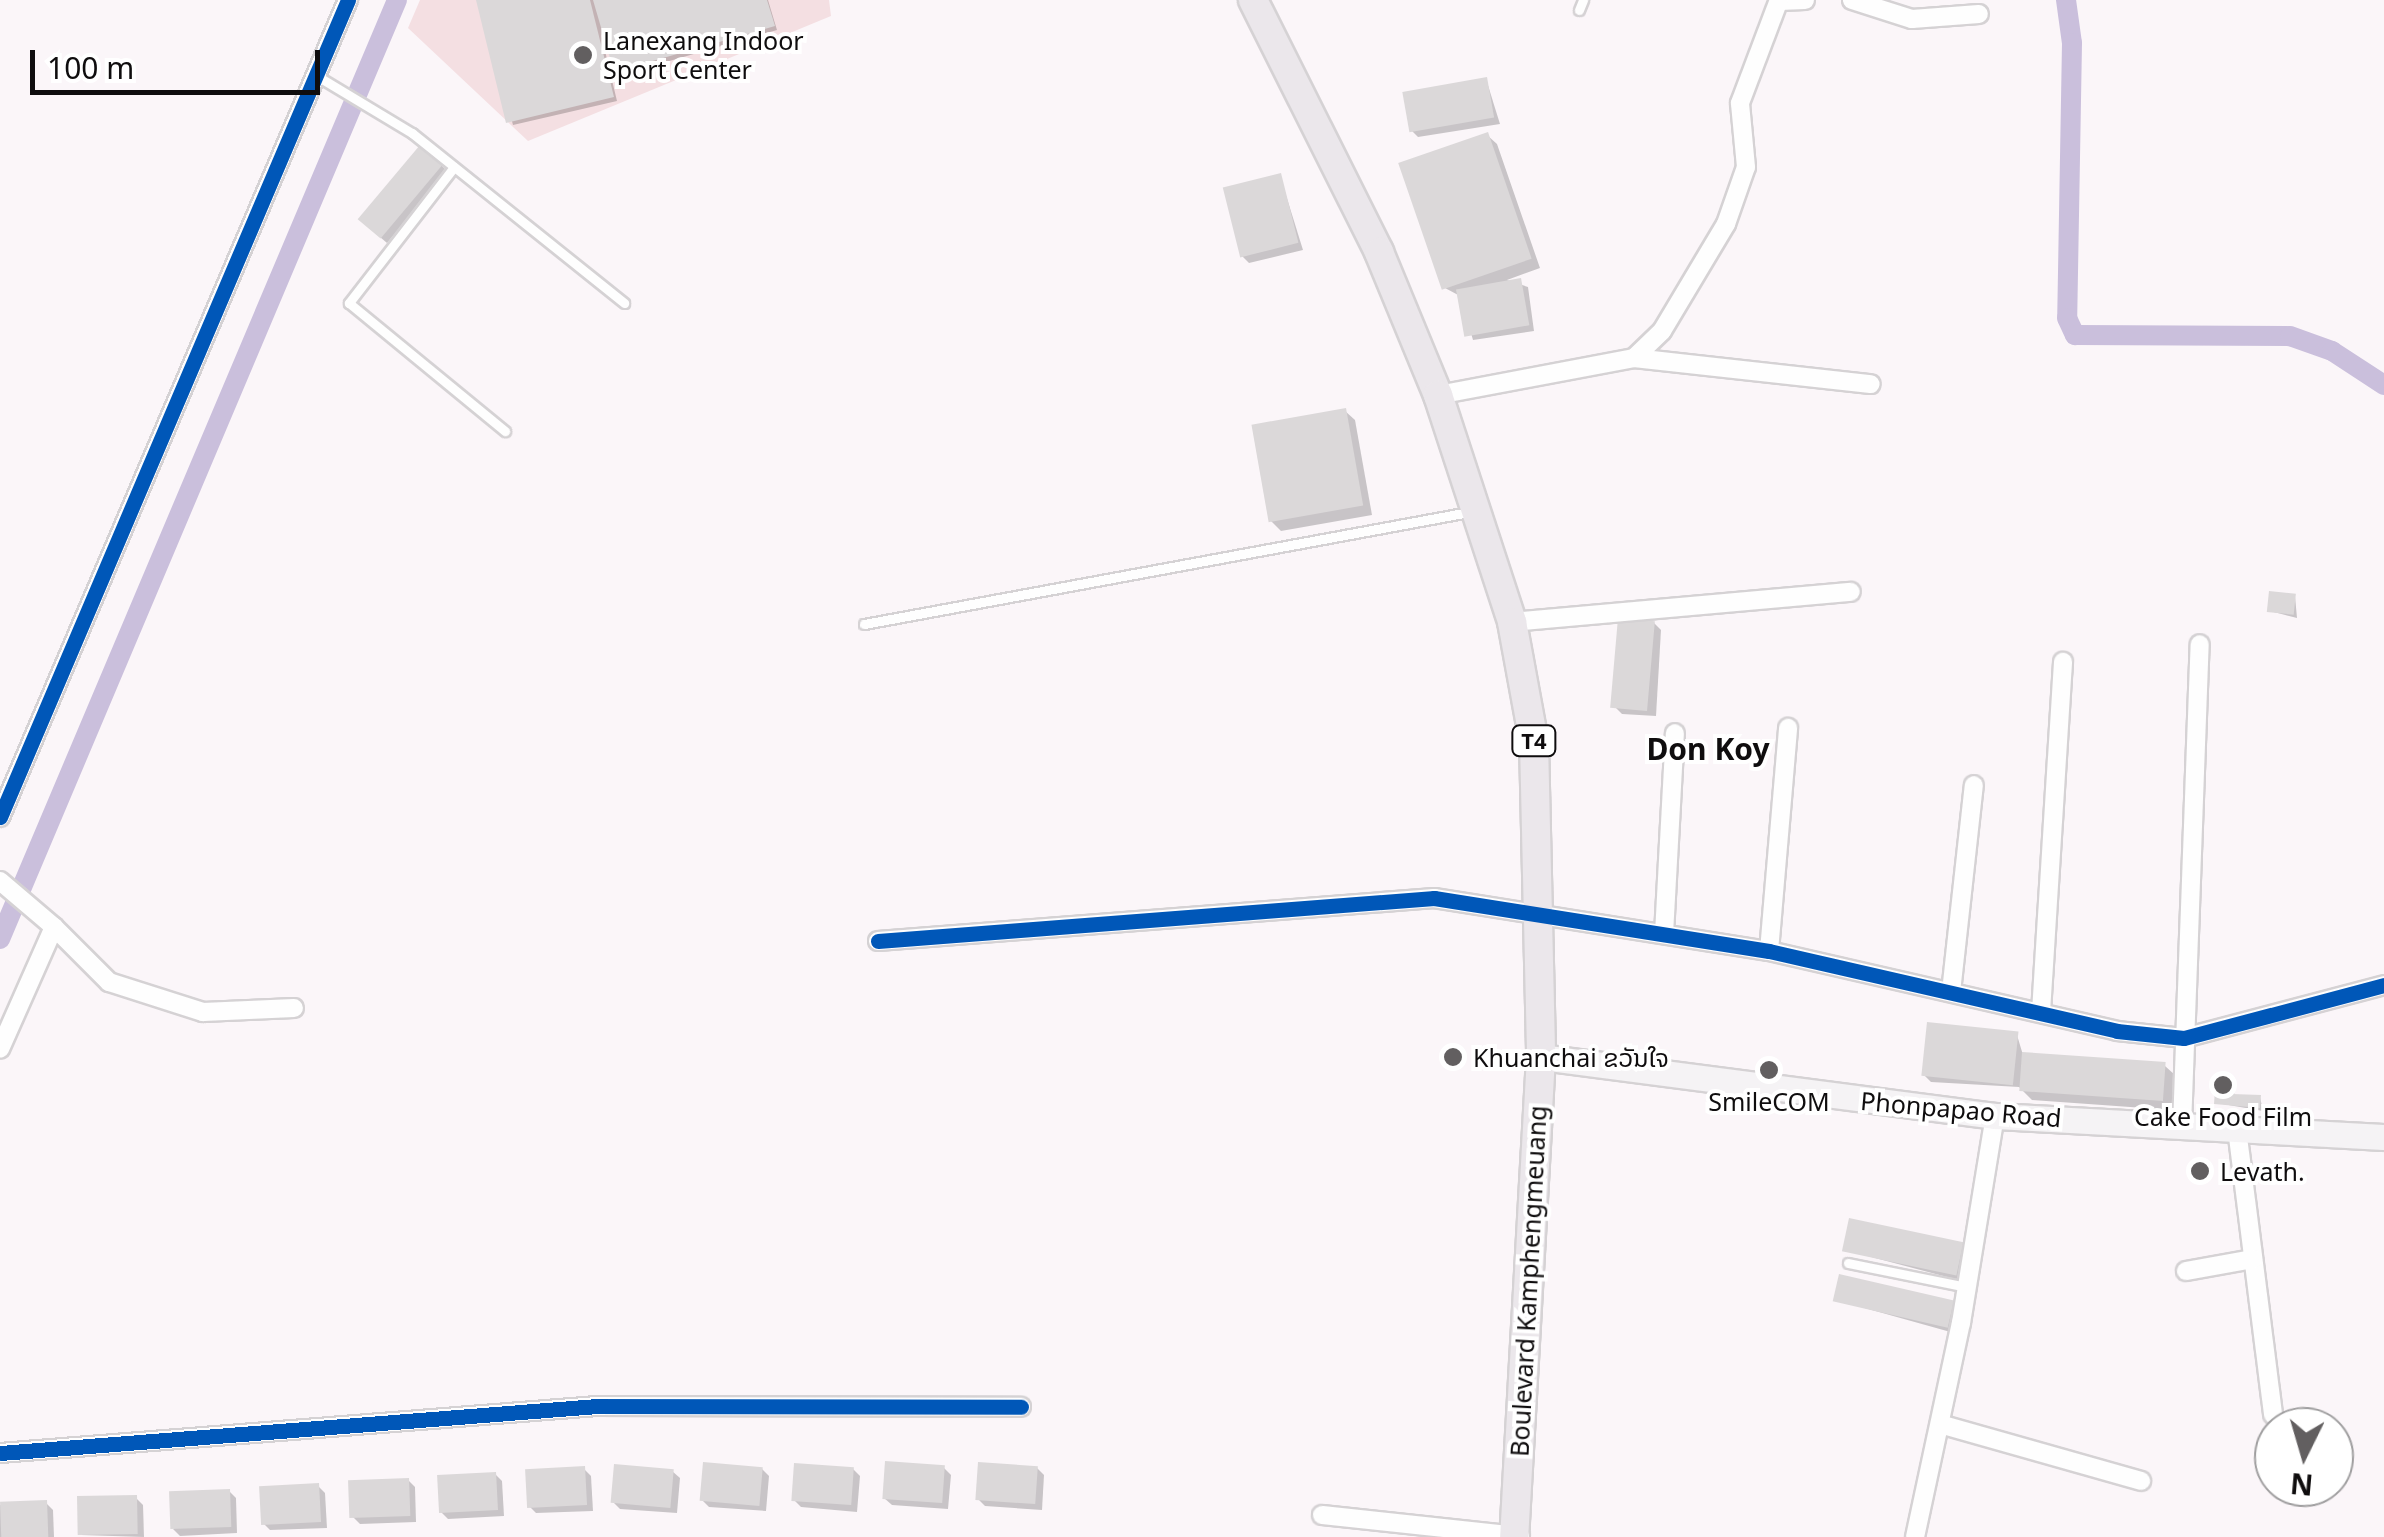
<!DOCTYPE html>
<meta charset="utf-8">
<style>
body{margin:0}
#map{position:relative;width:2384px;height:1537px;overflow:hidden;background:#fbf6f9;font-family:"Noto Sans","Noto Sans Lao",sans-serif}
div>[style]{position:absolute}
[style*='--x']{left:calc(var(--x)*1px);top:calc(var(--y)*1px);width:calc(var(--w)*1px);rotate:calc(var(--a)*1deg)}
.green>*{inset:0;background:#f4dfe2}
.shadow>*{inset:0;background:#0003}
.canal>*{height:20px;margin:-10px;padding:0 10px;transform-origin:10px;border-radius:10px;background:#cabfdc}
.building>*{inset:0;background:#dbd8d9;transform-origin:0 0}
.roads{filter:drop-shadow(2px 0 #d5d2d4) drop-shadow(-2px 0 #d5d2d4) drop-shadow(0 2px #d5d2d4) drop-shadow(0 -2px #d5d2d4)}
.lane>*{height:9px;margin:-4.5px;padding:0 4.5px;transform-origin:4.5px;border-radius:4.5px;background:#fefefe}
.street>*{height:18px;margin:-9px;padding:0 9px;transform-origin:9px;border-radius:9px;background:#fefefe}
.secondary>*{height:25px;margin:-12.5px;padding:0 12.5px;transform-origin:12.5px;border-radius:12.5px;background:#f5f3f5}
.primary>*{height:28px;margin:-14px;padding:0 14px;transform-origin:14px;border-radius:14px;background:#ebe7eb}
.cycleway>*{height:15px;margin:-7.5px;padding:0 7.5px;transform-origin:7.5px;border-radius:7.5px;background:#0057b8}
.dots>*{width:28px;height:28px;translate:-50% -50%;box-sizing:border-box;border:5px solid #fff;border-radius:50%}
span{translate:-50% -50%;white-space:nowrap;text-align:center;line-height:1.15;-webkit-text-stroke:8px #fff;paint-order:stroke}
.shield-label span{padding:2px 8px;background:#fff;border:2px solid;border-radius:8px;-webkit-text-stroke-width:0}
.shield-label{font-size:22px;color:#0f0d0e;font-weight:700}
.poi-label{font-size:25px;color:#0f0d0e}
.left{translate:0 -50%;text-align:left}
.street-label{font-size:25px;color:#0f0d0e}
.quarter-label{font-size:30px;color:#0f0d0e;font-weight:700}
.north{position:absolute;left:2254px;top:1407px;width:100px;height:100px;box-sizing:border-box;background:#fff;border:2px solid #9f9e9f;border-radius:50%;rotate:185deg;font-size:28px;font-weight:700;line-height:40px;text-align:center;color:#0f0d0e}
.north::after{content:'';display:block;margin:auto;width:35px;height:45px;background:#625f60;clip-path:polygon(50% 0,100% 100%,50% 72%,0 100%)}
.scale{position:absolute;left:30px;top:50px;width:290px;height:45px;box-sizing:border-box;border:5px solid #0f0d0e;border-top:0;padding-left:12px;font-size:30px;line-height:35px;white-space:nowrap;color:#0f0d0e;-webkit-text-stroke:8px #fff;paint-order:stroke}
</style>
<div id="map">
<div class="green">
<div style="clip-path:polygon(420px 0,829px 0,831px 16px,528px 141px,408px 28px)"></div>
</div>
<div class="shadow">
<div style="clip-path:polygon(479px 0,768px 0,777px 30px,621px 75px,601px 34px,617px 101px,513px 125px)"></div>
<div style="clip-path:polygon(1486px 79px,1500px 124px,1418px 137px,1411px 130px)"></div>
<div style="clip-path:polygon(1487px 135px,1497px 144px,1540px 268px,1507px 280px,1528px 287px,1534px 331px,1473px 340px,1460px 296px,1445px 288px)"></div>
<div style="clip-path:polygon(441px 165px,448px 172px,387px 243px,367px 226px)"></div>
<div style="clip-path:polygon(1280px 176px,1303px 250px,1249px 263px,1242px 256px)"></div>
<div style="clip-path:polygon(1345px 411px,1355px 420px,1372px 515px,1281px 531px,1271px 521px)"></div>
<div style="clip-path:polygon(2295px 596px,2297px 618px,2270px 611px)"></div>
<div style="clip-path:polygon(1654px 623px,1661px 630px,1656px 716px,1622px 714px,1615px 707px)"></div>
<div style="clip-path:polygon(2017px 1035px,2023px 1055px,2165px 1066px,2175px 1075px,2172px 1110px,2032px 1100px,2019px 1087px,1931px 1082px,1924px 1075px)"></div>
<div style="clip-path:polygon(2231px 1079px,2235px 1097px,2260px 1097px,2263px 1111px,2217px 1103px)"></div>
<div style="clip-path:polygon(1962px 1245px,1969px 1252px,1962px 1281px,1845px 1250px)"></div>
<div style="clip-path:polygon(1836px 1300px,1953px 1303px,1959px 1310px,1954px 1333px)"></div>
<div style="clip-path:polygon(944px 1468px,951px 1475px,948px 1509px,892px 1505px,884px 1498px)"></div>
<div style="clip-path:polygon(1037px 1468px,1044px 1475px,1042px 1510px,985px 1506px,978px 1499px)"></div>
<div style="clip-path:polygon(584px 1469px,591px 1476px,593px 1511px,536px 1513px,529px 1506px)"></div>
<div style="clip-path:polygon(762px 1469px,769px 1476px,766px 1511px,709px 1507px,702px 1500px)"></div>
<div style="clip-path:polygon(853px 1469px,860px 1476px,857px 1512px,801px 1507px,794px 1500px)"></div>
<div style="clip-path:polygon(672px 1471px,680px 1478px,677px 1513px,620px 1509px,613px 1502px)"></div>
<div style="clip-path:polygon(495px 1474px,502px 1481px,504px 1516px,448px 1519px,441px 1512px)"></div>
<div style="clip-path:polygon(408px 1480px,415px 1487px,416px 1522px,360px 1524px,353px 1517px)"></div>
<div style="clip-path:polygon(318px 1486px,325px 1493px,327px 1528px,270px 1530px,263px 1523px)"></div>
<div style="clip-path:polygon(229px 1491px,236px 1498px,237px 1533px,180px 1536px,173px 1529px)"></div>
<div style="clip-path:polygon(136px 1498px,143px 1505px,144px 1537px,81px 1535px)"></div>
<div style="clip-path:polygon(46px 1503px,53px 1510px,54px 1537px,0 1537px,0 1505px)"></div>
</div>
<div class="canal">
<div style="--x:2066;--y:0;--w:43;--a:82.1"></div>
<div style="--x:2072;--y:43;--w:275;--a:91"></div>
<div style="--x:2067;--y:318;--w:19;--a:65"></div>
<div style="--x:2075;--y:335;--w:215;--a:0.3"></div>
<div style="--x:2290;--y:336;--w:45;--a:19.7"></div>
<div style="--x:2332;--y:351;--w:62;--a:33.2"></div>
<div style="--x:0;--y:939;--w:1019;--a:-67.08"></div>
</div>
<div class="building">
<div style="clip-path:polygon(476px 0,590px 0,614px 97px,506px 123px)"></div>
<div style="clip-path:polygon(593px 0,767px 0,775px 26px,614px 72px)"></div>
<div style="left:1487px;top:77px;width:41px;height:86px;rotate:80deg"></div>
<div style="left:1488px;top:132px;width:134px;height:95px;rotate:71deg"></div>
<div style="left:420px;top:145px;width:30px;height:97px;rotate:40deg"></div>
<div style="left:1281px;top:173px;width:72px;height:60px;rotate:76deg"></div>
<div style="left:1521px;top:278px;width:48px;height:66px;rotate:80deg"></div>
<div style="left:1346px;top:408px;width:99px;height:96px;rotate:80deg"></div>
<div style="left:2269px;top:591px;width:27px;height:21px;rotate:6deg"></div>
<div style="left:1618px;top:618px;width:37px;height:90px;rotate:5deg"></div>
<div style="left:1927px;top:1022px;width:92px;height:54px;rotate:6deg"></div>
<div style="left:2022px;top:1052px;width:144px;height:39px;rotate:4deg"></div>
<div style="clip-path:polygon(2216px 1075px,2232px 1076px,2232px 1094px,2261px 1095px,2260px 1108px,2214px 1104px)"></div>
<div style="left:1849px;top:1218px;width:117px;height:34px;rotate:12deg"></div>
<div style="left:1839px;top:1274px;width:118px;height:28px;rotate:13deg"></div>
<div style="left:885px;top:1461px;width:60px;height:38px;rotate:4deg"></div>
<div style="left:703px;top:1462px;width:60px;height:39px;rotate:5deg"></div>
<div style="left:978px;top:1462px;width:60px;height:38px;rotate:4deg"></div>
<div style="left:794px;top:1463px;width:60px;height:38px;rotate:4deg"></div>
<div style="left:614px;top:1464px;width:60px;height:39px;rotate:5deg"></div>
<div style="left:585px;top:1466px;width:39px;height:60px;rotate:87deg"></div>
<div style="left:496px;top:1472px;width:38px;height:59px;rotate:87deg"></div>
<div style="left:409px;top:1478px;width:38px;height:61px;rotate:88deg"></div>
<div style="left:319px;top:1483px;width:39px;height:60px;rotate:87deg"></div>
<div style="left:230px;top:1489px;width:38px;height:61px;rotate:88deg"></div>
<div style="left:137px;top:1495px;width:39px;height:60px;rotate:89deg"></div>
<div style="left:47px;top:1500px;width:37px;height:47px;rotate:88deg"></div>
</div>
<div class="roads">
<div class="lane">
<div style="--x:1579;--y:10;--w:11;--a:-68"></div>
<div style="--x:317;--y:76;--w:111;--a:31"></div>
<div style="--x:412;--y:133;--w:272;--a:38.7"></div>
<div style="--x:454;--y:167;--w:172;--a:127.7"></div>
<div style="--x:349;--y:303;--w:202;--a:39.4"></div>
<div style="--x:864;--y:624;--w:620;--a:-10.49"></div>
<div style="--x:1848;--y:1263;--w:121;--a:11.4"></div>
</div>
<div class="street">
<div style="--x:1852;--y:0;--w:63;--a:17.6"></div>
<div style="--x:1912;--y:19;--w:67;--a:-4.3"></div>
<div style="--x:1779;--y:1;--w:26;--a:-2"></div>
<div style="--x:1634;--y:358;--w:39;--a:-44"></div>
<div style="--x:1662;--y:331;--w:125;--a:-59.1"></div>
<div style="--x:1726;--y:224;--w:60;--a:-70.7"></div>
<div style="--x:1746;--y:167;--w:64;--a:-95.4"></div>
<div style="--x:1740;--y:103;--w:110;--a:-69.3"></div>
<div style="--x:1438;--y:395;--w:199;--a:-10.7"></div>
<div style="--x:1634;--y:358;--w:238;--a:6.3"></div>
<div style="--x:1512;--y:622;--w:340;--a:-5.1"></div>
<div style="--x:0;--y:817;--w:888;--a:-66.93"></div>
<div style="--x:0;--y:881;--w:71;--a:40.4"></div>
<div style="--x:54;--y:927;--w:133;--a:113.9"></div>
<div style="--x:54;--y:927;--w:78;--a:45"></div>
<div style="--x:109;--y:982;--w:99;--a:17.7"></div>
<div style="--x:203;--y:1012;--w:91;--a:-2.5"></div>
<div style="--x:1664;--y:934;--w:201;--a:-86.9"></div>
<div style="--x:878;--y:941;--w:558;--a:-4.42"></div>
<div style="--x:1434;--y:898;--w:339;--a:9"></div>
<div style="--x:1769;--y:951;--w:357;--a:12.9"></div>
<div style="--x:2117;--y:1031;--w:67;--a:6"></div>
<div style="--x:2184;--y:1038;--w:207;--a:-14.8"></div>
<div style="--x:1769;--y:951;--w:224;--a:-85.1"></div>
<div style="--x:1951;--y:992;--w:208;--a:-83.7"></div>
<div style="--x:2041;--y:1012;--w:351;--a:-86.4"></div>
<div style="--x:2182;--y:1126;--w:482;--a:-87.9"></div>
<div style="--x:2237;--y:1129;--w:288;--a:82.8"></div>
<div style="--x:2186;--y:1271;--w:68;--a:-10.2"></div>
<div style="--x:1940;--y:1424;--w:209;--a:15.8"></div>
<div style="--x:0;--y:1453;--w:599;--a:-4.5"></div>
<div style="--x:597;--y:1406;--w:424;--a:0.1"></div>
<div style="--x:1322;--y:1515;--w:199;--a:6.1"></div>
<div style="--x:1915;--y:1537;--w:219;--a:-77.9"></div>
<div style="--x:1961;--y:1323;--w:210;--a:-80.7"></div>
</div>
<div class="secondary">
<div style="--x:1541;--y:1057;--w:458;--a:7.4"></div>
<div style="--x:1995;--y:1116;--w:390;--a:3.1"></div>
</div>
<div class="primary">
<div style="--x:1253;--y:0;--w:282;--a:63.4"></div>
<div style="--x:1379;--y:252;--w:155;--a:67.6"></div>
<div style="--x:1438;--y:395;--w:239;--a:71.9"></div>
<div style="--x:1512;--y:622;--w:122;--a:79.6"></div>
<div style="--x:1534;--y:742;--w:315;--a:88.7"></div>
<div style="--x:1541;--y:1057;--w:481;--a:93.2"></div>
</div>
</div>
<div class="cycleway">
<div style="--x:0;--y:817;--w:888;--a:-66.93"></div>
<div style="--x:878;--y:941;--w:558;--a:-4.42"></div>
<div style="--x:1434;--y:898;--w:339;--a:9"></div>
<div style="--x:1769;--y:951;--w:357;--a:12.9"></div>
<div style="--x:2117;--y:1031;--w:67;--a:6"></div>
<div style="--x:2184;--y:1038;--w:207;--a:-14.8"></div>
<div style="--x:0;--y:1453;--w:599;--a:-4.5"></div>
<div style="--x:597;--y:1406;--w:424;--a:0.1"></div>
</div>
<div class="dots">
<div style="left:583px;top:55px;background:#625f60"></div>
<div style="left:1453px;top:1057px;background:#625f60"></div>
<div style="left:1769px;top:1070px;background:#625f60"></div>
<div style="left:2223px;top:1085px;background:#625f60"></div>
<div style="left:2200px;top:1171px;background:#625f60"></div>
</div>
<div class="shield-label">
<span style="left:1534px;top:741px">T4</span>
</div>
<div class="poi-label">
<span class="left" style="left:603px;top:55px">Lanexang Indoor<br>Sport Center</span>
<span class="left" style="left:1473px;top:1057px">Khuanchai ຂວັນໃຈ</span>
<span style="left:1769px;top:1101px">SmileCOM</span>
<span style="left:2223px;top:1116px">Cake Food Film</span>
<span class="left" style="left:2220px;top:1171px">Levath.</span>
</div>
<div class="street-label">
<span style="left:1961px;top:1109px;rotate:5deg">Phonpapao Road</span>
<span style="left:1528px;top:1281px;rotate:-87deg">Boulevard Kamphengmeuang</span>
</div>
<div class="quarter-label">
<span style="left:1708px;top:749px">Don Koy</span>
</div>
<div class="north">N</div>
<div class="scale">100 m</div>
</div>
